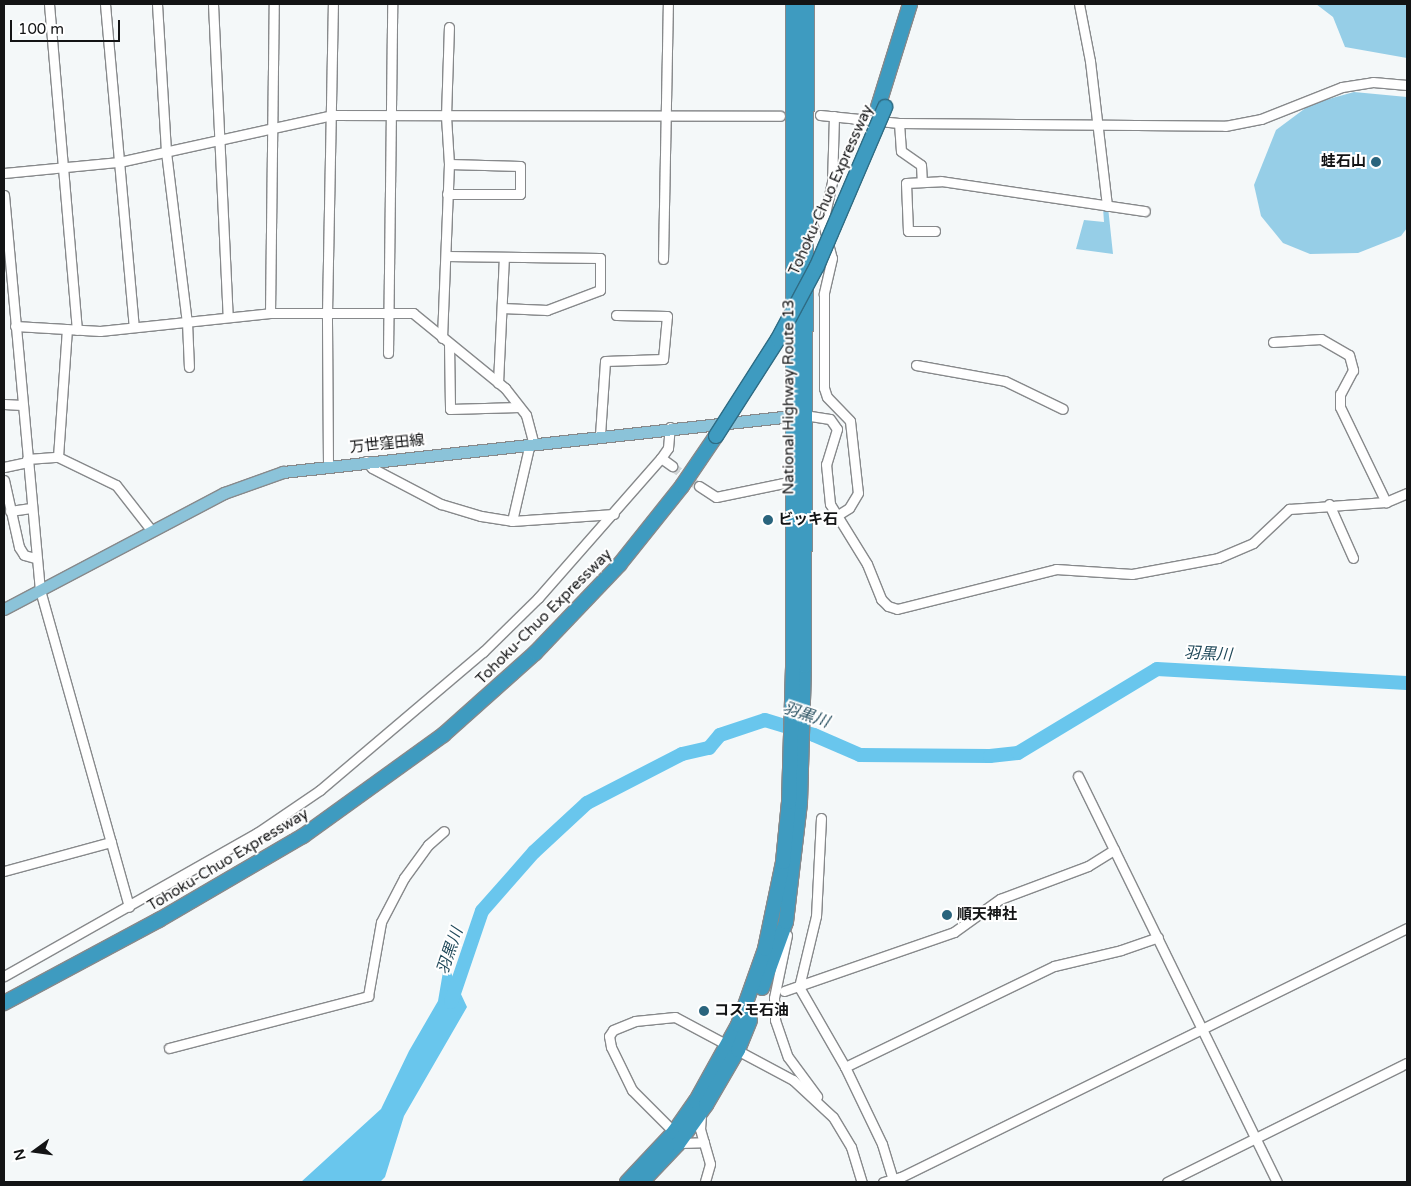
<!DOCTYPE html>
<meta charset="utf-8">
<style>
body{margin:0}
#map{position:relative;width:1411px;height:1186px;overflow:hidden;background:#f4f8f9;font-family:"Varela Round","Noto Sans JP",sans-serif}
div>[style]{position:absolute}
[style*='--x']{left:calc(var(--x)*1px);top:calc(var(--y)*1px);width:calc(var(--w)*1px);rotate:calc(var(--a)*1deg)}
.green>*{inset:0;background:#96cee7}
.water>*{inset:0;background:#69c6ed}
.river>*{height:14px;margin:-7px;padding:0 7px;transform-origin:7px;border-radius:7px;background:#69c6ed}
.minor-tunnel>*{height:9px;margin-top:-4.5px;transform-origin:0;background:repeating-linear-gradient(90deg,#d2d6d7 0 9px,transparent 0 13.5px)}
.roads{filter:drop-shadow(1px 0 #87898b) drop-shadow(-1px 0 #87898b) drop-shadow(0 1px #87898b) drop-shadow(0 -1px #87898b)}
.minor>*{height:9px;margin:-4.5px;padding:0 4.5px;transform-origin:4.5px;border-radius:4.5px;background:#fff}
.major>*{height:11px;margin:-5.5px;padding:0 5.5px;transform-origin:5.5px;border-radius:5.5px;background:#8bc3d9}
.highway>*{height:14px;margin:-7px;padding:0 7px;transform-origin:7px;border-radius:7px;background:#3e9bc0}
.bridges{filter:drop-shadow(1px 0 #2f6c84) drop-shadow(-1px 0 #2f6c84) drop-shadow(0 1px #2f6c84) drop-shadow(0 -1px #2f6c84)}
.highway-bridge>*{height:14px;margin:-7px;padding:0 7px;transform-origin:7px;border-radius:7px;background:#3e9bc0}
.dots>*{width:14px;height:14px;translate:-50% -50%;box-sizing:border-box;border:2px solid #fff;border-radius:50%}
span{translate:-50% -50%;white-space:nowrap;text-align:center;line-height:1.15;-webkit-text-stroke:4px #fff;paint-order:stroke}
.poi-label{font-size:15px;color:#131415;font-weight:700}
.right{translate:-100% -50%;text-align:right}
.left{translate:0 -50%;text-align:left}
.street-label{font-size:15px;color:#131415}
.water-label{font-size:16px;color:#1f4859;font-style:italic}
.frame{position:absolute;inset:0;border:5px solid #131415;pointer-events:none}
.north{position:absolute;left:10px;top:1126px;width:50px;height:50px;-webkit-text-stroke:4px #fff;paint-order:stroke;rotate:256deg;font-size:14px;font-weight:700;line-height:20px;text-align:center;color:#131415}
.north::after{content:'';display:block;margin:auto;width:18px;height:22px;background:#131415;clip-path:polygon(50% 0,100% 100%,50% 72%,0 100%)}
.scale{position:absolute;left:10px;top:20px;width:110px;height:22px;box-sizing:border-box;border:2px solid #131415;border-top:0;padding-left:6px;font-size:15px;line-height:18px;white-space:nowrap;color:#131415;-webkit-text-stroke:4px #fff;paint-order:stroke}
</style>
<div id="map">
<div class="green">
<div style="clip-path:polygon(1316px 4px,1407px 4px,1407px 58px,1345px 47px,1333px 17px)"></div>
<div style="clip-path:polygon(1354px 92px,1407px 97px,1407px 228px,1401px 236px,1358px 253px,1310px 254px,1283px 243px,1261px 216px,1254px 185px,1276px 130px,1311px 104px)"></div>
<div style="clip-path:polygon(1108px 207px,1113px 254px,1076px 249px,1084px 220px,1104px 222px,1103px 208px)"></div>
</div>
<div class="water">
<div style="clip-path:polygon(445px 960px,467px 1007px,404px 1116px,385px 1177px,380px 1182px,301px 1182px,381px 1109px,409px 1051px,438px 1001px)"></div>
</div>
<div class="river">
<div style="--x:451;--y:1002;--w:96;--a:-71.2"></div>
<div style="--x:482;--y:911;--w:79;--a:-48.6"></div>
<div style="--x:534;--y:852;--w:72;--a:-42.8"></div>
<div style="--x:587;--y:803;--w:107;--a:-27.3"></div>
<div style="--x:682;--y:754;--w:28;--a:-13"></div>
<div style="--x:709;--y:748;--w:17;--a:-50"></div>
<div style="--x:720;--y:735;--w:47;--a:-18.4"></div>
<div style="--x:765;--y:720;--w:51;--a:17"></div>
<div style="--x:814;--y:735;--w:50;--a:23.5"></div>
<div style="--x:860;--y:755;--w:130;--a:0.4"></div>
<div style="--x:990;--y:756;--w:28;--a:-6"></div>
<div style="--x:1018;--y:753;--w:162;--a:-31.1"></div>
<div style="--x:1157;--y:669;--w:250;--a:3.2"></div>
</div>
<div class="minor-tunnel">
<div style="--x:672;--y:466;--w:34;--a:37"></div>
</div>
<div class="roads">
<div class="minor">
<div style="--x:49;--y:4;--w:327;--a:85.1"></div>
<div style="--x:105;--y:4;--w:324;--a:84.9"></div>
<div style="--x:157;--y:4;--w:148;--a:86.5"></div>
<div style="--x:166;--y:152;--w:171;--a:83"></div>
<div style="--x:187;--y:322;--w:45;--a:87.5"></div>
<div style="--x:213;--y:4;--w:313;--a:87.3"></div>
<div style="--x:1079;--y:4;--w:58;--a:79.1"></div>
<div style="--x:1090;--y:61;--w:146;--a:83.3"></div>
<div style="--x:820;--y:115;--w:79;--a:5.8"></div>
<div style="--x:899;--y:123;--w:326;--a:0.5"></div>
<div style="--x:1225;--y:126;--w:37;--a:-11"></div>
<div style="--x:1261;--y:119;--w:87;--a:-21.6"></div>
<div style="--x:1342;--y:87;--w:31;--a:-9"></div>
<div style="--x:1373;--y:82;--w:34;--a:5"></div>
<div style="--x:834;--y:116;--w:66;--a:91.7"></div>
<div style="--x:832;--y:182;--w:42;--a:102.4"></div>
<div style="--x:823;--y:223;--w:36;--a:76"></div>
<div style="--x:832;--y:258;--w:37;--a:103"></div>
<div style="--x:824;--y:294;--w:94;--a:90"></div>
<div style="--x:824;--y:388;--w:9;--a:72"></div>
<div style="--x:827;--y:397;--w:33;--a:46"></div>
<div style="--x:850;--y:421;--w:72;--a:83.7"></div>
<div style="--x:858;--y:493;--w:17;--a:121"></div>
<div style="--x:849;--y:508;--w:15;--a:148"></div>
<div style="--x:899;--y:123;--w:28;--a:86"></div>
<div style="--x:901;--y:151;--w:24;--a:35"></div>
<div style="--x:921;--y:165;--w:17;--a:87"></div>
<div style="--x:4;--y:173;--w:116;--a:-5.5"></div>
<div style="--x:119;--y:162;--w:218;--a:-12.4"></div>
<div style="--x:332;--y:115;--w:448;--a:0.1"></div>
<div style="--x:447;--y:194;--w:73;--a:0"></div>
<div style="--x:520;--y:194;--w:28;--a:-90"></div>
<div style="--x:520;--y:166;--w:71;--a:-178.4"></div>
<div style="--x:4;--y:195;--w:397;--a:84.8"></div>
<div style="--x:40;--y:590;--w:329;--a:74.3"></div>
<div style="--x:935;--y:231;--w:27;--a:180"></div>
<div style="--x:908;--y:231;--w:48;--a:-92.4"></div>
<div style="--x:906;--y:183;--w:35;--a:-3"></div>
<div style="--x:941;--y:181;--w:206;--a:8.4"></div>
<div style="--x:446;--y:256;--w:154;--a:0.7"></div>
<div style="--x:600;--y:258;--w:32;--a:90"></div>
<div style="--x:600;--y:290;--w:57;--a:159.3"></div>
<div style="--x:547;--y:310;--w:45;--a:-177.5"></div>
<div style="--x:663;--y:259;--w:255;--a:-88.9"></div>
<div style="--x:270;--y:313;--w:309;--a:-89.3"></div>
<div style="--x:15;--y:326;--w:85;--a:3.4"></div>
<div style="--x:100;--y:331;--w:171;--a:-6"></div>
<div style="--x:270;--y:313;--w:143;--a:0"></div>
<div style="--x:413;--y:313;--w:119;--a:39.2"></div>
<div style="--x:505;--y:388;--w:34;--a:52"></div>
<div style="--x:526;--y:415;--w:28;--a:75"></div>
<div style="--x:442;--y:338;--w:174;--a:-87.7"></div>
<div style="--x:449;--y:164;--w:48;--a:-93.6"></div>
<div style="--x:446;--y:116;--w:89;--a:-88.1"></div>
<div style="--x:1273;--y:342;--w:48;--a:-3.6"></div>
<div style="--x:1321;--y:339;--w:32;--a:30"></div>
<div style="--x:1349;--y:355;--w:16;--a:75"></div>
<div style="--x:1353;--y:370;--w:27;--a:118"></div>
<div style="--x:1340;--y:394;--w:13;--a:90"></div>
<div style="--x:1340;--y:407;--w:106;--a:64.2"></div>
<div style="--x:449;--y:343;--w:66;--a:89.1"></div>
<div style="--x:450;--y:409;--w:69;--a:-1.7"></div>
<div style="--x:388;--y:353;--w:349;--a:-89.3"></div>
<div style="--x:916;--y:365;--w:90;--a:10.2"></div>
<div style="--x:1005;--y:381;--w:64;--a:25.8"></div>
<div style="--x:498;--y:383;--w:125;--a:-87.3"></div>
<div style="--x:4;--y:404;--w:18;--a:3"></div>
<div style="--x:804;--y:415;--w:26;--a:9"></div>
<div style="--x:830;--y:419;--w:12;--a:55"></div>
<div style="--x:837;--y:429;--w:37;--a:107"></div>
<div style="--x:826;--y:464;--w:40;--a:84.3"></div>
<div style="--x:830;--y:504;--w:70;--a:58.3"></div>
<div style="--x:867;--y:564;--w:38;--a:68"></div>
<div style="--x:881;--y:599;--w:10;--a:45"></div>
<div style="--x:888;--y:606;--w:9;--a:18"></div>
<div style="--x:897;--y:609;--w:164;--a:-14.1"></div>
<div style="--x:1056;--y:569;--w:76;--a:3.8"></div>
<div style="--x:1132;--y:574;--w:87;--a:-10.5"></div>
<div style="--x:1218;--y:558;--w:38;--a:-23"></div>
<div style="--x:1253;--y:543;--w:50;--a:-43.4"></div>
<div style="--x:1289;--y:509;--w:97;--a:-4.1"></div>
<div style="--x:1386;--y:502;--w:23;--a:-23"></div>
<div style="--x:600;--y:435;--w:74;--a:-86.1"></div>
<div style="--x:605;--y:361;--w:58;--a:-2"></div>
<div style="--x:663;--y:359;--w:43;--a:-84.7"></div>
<div style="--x:667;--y:316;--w:51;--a:-178.9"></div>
<div style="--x:58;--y:457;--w:128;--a:-86"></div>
<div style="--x:661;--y:458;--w:14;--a:36"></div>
<div style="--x:27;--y:459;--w:31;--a:-4"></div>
<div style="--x:58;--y:457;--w:64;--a:25.8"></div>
<div style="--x:116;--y:485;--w:58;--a:52"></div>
<div style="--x:366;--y:461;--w:9;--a:49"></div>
<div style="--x:372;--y:468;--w:78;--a:27.6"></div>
<div style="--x:441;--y:504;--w:42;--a:16.7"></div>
<div style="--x:481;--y:516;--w:31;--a:9"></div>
<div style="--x:512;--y:521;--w:102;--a:-3.9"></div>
<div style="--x:328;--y:465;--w:152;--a:-90.4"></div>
<div style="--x:327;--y:313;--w:309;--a:-88.9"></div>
<div style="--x:4;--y:467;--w:24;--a:-12"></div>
<div style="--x:4;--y:480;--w:69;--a:77.4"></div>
<div style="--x:19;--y:547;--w:9;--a:58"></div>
<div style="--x:24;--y:555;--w:11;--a:15"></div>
<div style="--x:699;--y:486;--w:20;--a:33"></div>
<div style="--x:716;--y:497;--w:79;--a:-11.7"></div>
<div style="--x:1329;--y:504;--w:59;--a:66"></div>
<div style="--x:10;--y:511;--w:21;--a:-8"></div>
<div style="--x:512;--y:521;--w:80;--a:-77"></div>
<div style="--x:1078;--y:776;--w:452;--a:63.9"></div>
<div style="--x:821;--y:818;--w:98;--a:92.9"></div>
<div style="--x:816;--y:916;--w:73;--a:103.5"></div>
<div style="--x:799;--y:987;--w:92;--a:60.1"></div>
<div style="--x:845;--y:1067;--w:85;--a:64.3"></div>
<div style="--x:882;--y:1144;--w:37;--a:73"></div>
<div style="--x:4;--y:871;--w:111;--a:-15.2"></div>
<div style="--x:787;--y:935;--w:64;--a:101.7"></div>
<div style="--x:774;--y:998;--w:22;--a:87"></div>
<div style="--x:775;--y:1020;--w:39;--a:71"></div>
<div style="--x:788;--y:1057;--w:49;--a:53.4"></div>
<div style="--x:4;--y:976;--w:291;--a:-29.5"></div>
<div style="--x:257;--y:833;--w:76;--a:-34.3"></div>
<div style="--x:320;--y:790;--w:214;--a:-40.3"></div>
<div style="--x:483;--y:652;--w:77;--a:-44.5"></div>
<div style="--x:538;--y:598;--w:186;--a:-48.7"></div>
<div style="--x:661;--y:458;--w:12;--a:-55"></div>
<div style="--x:668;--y:448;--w:21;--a:-85"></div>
<div style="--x:784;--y:991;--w:180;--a:-19.1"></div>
<div style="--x:954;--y:932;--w:57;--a:-35.7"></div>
<div style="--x:1000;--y:899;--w:94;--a:-20.6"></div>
<div style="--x:1088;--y:866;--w:31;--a:-32"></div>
<div style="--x:169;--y:1048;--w:206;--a:-14.6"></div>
<div style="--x:368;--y:996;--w:75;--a:-80"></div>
<div style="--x:381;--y:922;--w:50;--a:-62.4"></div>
<div style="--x:404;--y:878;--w:41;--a:-54"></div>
<div style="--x:428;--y:845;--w:21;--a:-41"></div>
<div style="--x:845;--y:1067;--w:232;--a:-25.8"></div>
<div style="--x:1054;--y:966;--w:69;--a:-13.4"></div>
<div style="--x:1121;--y:950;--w:39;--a:-19"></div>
<div style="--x:701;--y:1115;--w:14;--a:94"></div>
<div style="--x:700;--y:1129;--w:36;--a:74"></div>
<div style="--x:710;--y:1164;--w:19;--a:106"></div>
<div style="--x:674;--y:1132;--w:59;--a:-135"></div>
<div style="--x:632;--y:1090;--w:48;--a:-116"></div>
<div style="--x:611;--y:1047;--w:11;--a:-100"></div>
<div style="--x:609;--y:1036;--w:7;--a:-56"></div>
<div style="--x:613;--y:1030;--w:24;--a:-22"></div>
<div style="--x:635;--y:1021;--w:40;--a:-5.7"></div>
<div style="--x:675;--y:1017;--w:134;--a:28.1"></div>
<div style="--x:793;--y:1080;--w:54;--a:42.8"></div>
<div style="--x:833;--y:1117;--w:35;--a:59"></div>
<div style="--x:851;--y:1147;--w:37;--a:73"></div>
<div style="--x:680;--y:1143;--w:24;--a:-2"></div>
<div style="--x:883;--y:1182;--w:19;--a:-16"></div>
<div style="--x:901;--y:1177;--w:564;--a:-26.2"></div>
<div style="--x:1167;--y:1182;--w:268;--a:-26.4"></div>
</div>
<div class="major">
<div style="--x:4;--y:609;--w:249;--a:-27.8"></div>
<div style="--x:224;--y:493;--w:63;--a:-19.6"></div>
<div style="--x:283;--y:472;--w:521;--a:-6.28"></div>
</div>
<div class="highway">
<div style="--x:878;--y:107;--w:108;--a:-72.7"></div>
<div style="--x:762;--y:988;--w:70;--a:-70"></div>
<div style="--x:786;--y:922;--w:121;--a:-83.3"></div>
<div style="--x:800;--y:802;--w:136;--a:-88.3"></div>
<div style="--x:804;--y:666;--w:662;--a:-89.74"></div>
<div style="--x:4;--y:1003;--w:176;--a:-28.2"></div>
<div style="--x:159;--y:920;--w:167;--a:-30.3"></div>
<div style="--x:303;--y:836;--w:173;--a:-35.8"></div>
<div style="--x:443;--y:735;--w:123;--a:-41.7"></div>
<div style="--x:535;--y:653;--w:122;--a:-46.3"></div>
<div style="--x:619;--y:565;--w:101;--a:-51.4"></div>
<div style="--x:682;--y:486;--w:60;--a:-55.8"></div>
<div style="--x:627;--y:1182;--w:69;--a:-46.8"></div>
<div style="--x:674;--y:1132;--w:38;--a:-55"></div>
<div style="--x:696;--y:1101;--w:87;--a:-61.1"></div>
<div style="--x:738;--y:1025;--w:81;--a:-70.4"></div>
<div style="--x:765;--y:949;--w:89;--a:-78.3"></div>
<div style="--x:783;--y:862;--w:60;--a:-84.3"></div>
<div style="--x:789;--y:802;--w:137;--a:-88.3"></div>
<div style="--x:793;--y:665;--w:661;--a:-90"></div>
<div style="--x:642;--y:1182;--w:52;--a:-46.5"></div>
<div style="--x:678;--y:1144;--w:48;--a:-54.3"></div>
<div style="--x:706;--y:1105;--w:64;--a:-59.8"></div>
<div style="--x:738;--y:1050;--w:32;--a:-68"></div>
</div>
</div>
<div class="bridges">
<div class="highway-bridge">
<div style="--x:716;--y:436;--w:115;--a:-57.4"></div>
<div style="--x:778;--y:339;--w:83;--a:-61.9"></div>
<div style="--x:817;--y:266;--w:173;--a:-66.8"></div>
</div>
</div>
<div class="dots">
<div style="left:1376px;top:162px;background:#29647d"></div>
<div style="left:768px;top:520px;background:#29647d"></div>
<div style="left:947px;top:915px;background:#29647d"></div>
<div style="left:704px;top:1011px;background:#29647d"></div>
</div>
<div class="poi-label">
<span class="right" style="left:1366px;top:162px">蛙石山</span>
<span class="left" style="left:778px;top:520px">ビッキ石</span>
<span class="left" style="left:957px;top:915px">順天神社</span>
<span class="left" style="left:714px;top:1011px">コスモ石油</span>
</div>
<div class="street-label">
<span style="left:831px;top:190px;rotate:-66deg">Tohoku-Chuo Expressway</span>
<span style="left:789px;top:397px;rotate:-90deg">National Highway Route 13</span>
<span style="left:387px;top:444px;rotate:-6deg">万世窪田線</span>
<span style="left:544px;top:617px;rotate:-45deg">Tohoku-Chuo Expressway</span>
<span style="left:228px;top:860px;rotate:-31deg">Tohoku-Chuo Expressway</span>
</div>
<div class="water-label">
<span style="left:1208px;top:654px;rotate:3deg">羽黒川</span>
<span style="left:806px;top:715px;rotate:19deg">羽黒川</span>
<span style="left:450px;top:951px;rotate:-71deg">羽黒川</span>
</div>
<div class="frame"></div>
<div class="north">N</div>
<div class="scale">100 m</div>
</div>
